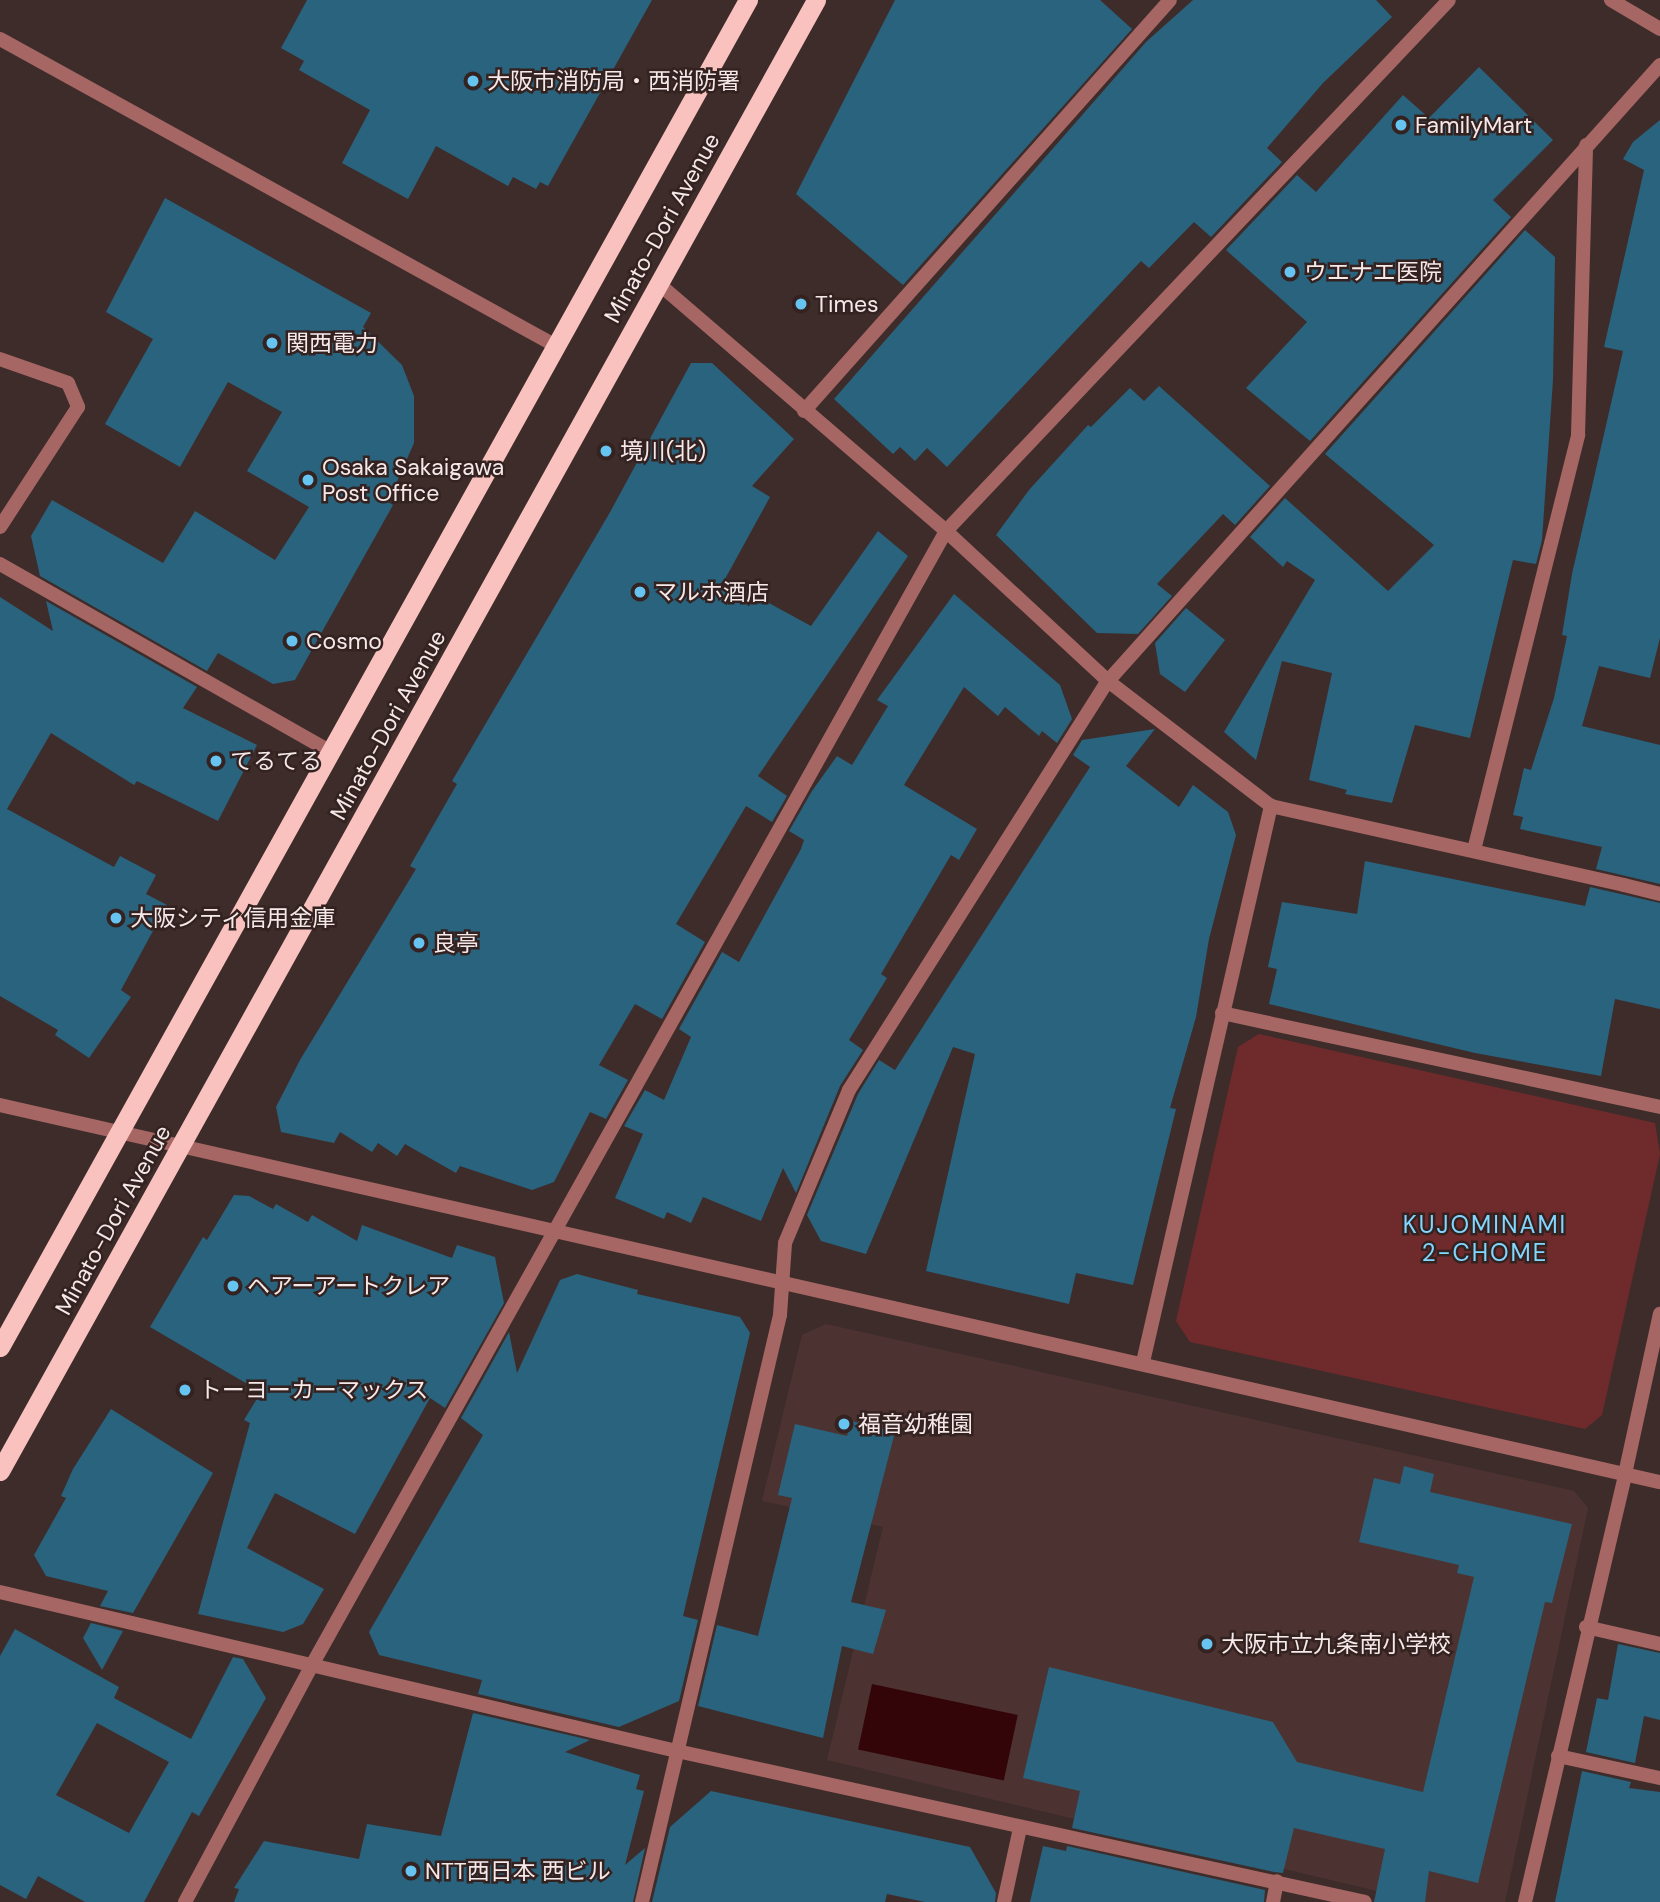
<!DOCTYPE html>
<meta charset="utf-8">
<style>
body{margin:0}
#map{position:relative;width:1660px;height:1902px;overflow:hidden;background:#3e2c2b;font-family:"DM Sans","Noto Sans JP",sans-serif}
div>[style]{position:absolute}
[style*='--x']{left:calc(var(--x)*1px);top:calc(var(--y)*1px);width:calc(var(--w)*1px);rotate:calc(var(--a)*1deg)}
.built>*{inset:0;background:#4c3331}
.green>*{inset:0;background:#6f2b2b}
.water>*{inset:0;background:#330508;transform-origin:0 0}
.building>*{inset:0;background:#29637d}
.minor>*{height:14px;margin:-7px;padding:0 7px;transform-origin:7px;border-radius:7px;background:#a66764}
.tertiary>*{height:14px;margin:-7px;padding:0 7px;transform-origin:7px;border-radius:7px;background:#a66764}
.trunk>*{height:19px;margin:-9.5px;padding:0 9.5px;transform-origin:9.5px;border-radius:9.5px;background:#f9c2be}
.dots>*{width:19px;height:19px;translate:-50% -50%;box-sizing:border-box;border:4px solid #342221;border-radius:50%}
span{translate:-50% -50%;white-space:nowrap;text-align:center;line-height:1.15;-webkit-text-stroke:5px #342221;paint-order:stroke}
.poi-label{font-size:23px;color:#f5e8e8}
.left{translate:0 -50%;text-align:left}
.street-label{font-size:23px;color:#f5e8e8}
.neighbourhood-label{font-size:24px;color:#82d6ff;letter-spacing:2px}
</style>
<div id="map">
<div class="built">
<div style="clip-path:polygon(826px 1324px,1574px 1491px,1588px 1508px,1505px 1902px,1423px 1902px,827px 1760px,883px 1527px,762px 1501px,802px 1335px)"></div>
</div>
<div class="green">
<div style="clip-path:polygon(1259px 1034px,1655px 1123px,1660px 1154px,1602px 1415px,1585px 1429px,1190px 1342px,1176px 1321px,1238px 1047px)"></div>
</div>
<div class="water">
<div style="left:872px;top:1684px;width:149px;height:67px;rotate:12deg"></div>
</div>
<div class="building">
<div style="clip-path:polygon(307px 0,652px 0,548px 186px,540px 182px,536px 189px,513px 177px,508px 186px,436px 146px,408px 199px,342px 163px,370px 110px,299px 70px,304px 61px,281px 48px)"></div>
<div style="clip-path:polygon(895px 0,1100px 0,1132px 29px,903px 285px,796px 194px)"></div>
<div style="clip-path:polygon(1193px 0,1376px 0,1392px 17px,1323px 83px,1267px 148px,1282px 162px,1211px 237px,1194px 222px,1149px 268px,1141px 261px,947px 467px,927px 448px,915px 461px,900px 447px,893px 454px,834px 399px,1146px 42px)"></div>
<div style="clip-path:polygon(1479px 67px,1553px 140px,1493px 200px,1511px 217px,1310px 441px,1246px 388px,1307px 322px,1226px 250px,1297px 175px,1316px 192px,1403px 95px,1429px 118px)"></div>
<div style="clip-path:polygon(1660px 120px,1660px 638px,1650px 678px,1599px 666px,1582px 726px,1660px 745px,1660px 884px,1596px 869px,1602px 847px,1520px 829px,1523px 817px,1513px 815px,1524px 768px,1531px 770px,1554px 698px,1567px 636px,1562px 635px,1572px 574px,1623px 351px,1604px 347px,1644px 170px,1623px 159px,1633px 142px)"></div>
<div style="clip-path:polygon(165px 198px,371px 313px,363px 327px,402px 365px,414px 396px,414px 443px,388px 502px,393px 505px,295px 680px,273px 684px,218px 653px,207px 671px,40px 576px,31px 536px,52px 500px,163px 563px,195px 511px,275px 560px,309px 507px,247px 471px,282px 412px,228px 382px,180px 467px,105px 424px,153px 339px,106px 312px)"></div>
<div style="clip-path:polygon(1525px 230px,1555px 257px,1553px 380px,1542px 540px,1536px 564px,1513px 560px,1470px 738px,1415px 725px,1392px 803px,1345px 794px,1347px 790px,1309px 780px,1332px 673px,1282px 661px,1256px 760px,1224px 732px,1315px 580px,1287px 561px,1283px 567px,1250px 537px,1285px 498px,1388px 591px,1434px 545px,1325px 454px)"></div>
<div style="clip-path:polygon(691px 363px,712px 363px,794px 439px,752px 486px,770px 497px,725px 579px,811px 626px,878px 531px,908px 556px,758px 776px,787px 796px,772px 822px,746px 806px,676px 924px,705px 942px,662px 1019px,635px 1004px,599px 1065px,628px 1080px,606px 1119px,590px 1112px,554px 1182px,532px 1190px,460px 1166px,456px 1173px,405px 1144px,397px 1156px,378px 1143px,372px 1152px,340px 1132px,334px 1143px,281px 1132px,276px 1107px,300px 1060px,416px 869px,410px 866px,457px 784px,452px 781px,609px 514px)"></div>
<div style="clip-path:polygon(1159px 386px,1270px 486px,1235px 525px,1223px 514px,1157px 584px,1172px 596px,1138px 634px,1097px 633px,996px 535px,1029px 490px,1088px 425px,1091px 427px,1130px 388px,1144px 401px)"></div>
<div style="clip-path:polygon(954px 594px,1060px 685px,1072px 719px,1057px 743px,1042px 731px,1039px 736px,1005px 707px,998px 716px,964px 687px,904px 785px,977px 829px,959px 860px,951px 855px,881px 974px,887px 978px,849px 1040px,863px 1050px,840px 1086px,796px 1193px,783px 1168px,761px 1221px,703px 1197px,691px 1223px,667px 1212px,664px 1219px,615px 1198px,643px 1134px,624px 1126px,645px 1090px,664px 1100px,691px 1037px,679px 1029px,722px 952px,739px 962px,801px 849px,804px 840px,789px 831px,812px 791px,837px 756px,852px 765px,888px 706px,877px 700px)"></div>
<div style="clip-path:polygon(0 597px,53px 631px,46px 601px,197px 687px,183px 708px,257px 745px,218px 821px,137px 781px,134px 785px,51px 733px,7px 809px,114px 867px,120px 856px,156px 875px,146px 894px,167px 905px,121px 990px,131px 997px,89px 1058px,55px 1035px,58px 1030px,0 996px)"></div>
<div style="clip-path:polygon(1186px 608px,1225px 640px,1185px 692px,1160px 674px,1155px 643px)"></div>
<div style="clip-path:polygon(1155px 729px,1126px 766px,1179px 807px,1193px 785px,1228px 812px,1236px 835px,1209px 939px,1196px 1017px,1170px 1108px,1176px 1109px,1133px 1285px,1076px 1273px,1069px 1304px,926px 1271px,975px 1054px,953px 1047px,866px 1254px,821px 1241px,807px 1215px,858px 1094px,879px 1060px,895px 1070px,1090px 767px,1073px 755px,1082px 740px)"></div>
<div style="clip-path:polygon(1365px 861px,1585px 906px,1590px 887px,1660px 903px,1660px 1009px,1615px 999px,1601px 1076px,1475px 1053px,1269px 1004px,1277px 969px,1268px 967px,1282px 902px,1357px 914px)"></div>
<div style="clip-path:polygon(234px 1195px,249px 1196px,273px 1209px,276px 1204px,308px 1222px,312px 1215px,357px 1241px,362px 1225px,452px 1258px,457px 1245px,495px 1257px,504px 1303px,445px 1408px,430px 1398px,355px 1534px,275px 1493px,247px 1548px,324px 1589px,303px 1624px,283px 1632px,198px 1614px,250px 1423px,244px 1420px,261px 1392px,150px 1327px,203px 1237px,207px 1240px)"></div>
<div style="clip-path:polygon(577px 1274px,638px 1290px,637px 1294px,740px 1317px,750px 1333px,683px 1616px,698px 1620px,679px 1701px,619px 1727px,478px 1694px,482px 1680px,379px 1655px,369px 1632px,483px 1435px,461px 1418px,509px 1332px,517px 1373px,560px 1280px)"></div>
<div style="clip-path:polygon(111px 1409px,213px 1473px,133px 1613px,100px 1606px,108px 1591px,46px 1576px,34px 1555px,66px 1498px,61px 1496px,73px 1469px)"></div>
<div style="clip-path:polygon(851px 1421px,895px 1432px,851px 1602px,886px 1610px,873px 1654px,842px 1646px,823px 1738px,698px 1706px,717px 1625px,758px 1636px,792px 1498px,778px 1495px,795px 1424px,847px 1436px)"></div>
<div style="clip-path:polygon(1404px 1466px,1434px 1474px,1430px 1492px,1572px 1524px,1552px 1603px,1545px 1602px,1478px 1883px,1429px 1871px,1425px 1902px,1374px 1902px,1385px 1849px,1294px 1828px,1283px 1873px,1274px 1872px,1072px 1828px,1080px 1791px,1023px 1778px,1049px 1667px,1273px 1722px,1297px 1762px,1423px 1792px,1474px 1577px,1457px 1573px,1459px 1565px,1359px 1542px,1374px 1478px,1400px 1484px)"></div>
<div style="clip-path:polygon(91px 1623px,123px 1631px,102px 1670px,83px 1638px)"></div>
<div style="clip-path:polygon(evenodd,15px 1629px,119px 1687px,114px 1698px,191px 1739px,233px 1657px,243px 1659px,266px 1698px,199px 1816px,192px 1812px,144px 1902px,85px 1902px,38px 1876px,26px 1899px,0 1885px,0 1656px,15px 1629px,97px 1723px,169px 1762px,129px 1833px,56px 1795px,97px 1723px)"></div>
<div style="clip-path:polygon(1618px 1644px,1660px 1653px,1660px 1720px,1644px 1716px,1635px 1763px,1586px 1752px,1597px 1698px,1608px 1700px)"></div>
<div style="clip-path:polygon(473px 1713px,590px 1740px,565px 1752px,640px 1775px,636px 1789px,644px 1791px,625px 1865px,645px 1848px,633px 1902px,234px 1902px,239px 1889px,234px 1888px,264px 1841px,359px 1859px,367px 1824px,441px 1836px)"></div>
<div style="clip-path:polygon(1582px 1771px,1631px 1782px,1629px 1788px,1660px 1792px,1660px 1902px,1555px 1902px)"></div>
<div style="clip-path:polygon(711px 1791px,970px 1847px,996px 1893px,995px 1902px,925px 1902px,887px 1894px,885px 1902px,652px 1902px,670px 1827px)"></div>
<div style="clip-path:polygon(1043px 1846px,1066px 1851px,1067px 1846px,1265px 1890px,1264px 1902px,1030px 1902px)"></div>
</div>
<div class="minor">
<div style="--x:659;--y:284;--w:379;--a:40.7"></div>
<div style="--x:946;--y:531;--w:221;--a:42.8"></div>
<div style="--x:1108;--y:681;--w:205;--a:37.5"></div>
<div style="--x:1271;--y:806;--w:362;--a:12.6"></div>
<div style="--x:804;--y:411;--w:550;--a:-48.31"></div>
<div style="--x:1474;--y:850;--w:428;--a:-75.9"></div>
<div style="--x:1578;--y:435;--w:290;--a:-88.4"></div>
<div style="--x:1222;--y:1013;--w:448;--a:12.1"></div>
<div style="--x:0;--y:1592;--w:695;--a:13.22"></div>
<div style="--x:677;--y:1751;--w:704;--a:12.38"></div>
<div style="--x:1586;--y:1627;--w:76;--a:12.9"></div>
<div style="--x:1558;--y:1756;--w:104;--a:12.2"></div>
<div style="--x:185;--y:1902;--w:269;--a:-61.8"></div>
<div style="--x:312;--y:1665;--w:1299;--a:-60.79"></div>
<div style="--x:946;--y:531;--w:731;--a:-46.55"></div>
<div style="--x:1004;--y:1902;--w:76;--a:-77.8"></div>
<div style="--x:1273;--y:1902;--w:21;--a:-79"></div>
<div style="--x:1525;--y:1902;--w:440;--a:-76.8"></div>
</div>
<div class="tertiary">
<div style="--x:1611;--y:0;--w:57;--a:30.6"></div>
<div style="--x:0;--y:39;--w:637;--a:28.9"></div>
<div style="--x:0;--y:359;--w:72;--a:19.4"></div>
<div style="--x:68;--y:383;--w:26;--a:67"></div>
<div style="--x:78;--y:407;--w:143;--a:123"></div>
<div style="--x:0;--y:564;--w:378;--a:29.6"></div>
<div style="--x:1624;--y:885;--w:37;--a:14"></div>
<div style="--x:0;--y:1105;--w:1702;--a:12.8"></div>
<div style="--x:1143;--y:1362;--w:571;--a:-77.04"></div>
<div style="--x:1625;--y:1474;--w:164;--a:-77.7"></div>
<div style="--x:642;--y:1902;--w:603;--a:-76.77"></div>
<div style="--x:780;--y:1315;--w:72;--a:-86"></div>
<div style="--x:785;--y:1243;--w:166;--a:-67.3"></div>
<div style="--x:849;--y:1090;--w:484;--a:-57.7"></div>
<div style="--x:1108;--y:681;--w:827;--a:-48.14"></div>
</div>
<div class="trunk">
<div style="--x:0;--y:1347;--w:1541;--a:-60.96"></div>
<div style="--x:0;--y:1471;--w:1682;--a:-60.98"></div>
</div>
<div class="dots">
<div style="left:473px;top:81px;background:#67c4f0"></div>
<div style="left:1401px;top:125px;background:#67c4f0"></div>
<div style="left:1290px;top:272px;background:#67c4f0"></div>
<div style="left:801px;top:304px;background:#67c4f0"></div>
<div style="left:272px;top:343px;background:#67c4f0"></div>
<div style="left:606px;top:451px;background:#67c4f0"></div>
<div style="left:308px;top:480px;background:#67c4f0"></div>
<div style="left:640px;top:592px;background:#67c4f0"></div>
<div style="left:292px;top:641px;background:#67c4f0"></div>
<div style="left:216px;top:761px;background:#67c4f0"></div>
<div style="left:116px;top:918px;background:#67c4f0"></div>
<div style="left:419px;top:943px;background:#67c4f0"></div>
<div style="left:233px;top:1286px;background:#67c4f0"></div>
<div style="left:185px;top:1390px;background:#67c4f0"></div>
<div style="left:844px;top:1424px;background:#67c4f0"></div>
<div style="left:1207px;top:1644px;background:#67c4f0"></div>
<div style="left:411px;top:1871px;background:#67c4f0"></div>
</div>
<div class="poi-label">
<span class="left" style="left:487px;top:81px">大阪市消防局・西消防署</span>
<span class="left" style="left:1415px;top:125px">FamilyMart</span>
<span class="left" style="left:1304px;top:272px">ウエナエ医院</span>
<span class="left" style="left:815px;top:304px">Times</span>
<span class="left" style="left:286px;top:343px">関西電力</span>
<span class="left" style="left:620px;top:451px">境川(北)</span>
<span class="left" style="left:322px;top:480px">Osaka Sakaigawa<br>Post Office</span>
<span class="left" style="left:654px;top:592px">マルホ酒店</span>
<span class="left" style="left:306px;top:641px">Cosmo</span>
<span class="left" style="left:230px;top:761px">てるてる</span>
<span class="left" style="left:130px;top:918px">大阪シティ信用金庫</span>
<span class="left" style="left:433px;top:943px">良亭</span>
<span class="left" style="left:247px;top:1286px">ヘアーアートクレア</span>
<span class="left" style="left:199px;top:1390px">トーヨーカーマックス</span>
<span class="left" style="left:858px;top:1424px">福音幼稚園</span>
<span class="left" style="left:1221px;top:1644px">大阪市立九条南小学校</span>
<span class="left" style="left:425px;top:1871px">NTT西日本 西ビル</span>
</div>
<div class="street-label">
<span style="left:662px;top:228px;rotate:-61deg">Minato-Dori Avenue</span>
<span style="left:388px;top:725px;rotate:-61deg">Minato-Dori Avenue</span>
<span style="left:113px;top:1220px;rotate:-61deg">Minato-Dori Avenue</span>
</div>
<div class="neighbourhood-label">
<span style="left:1485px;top:1239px">KUJOMINAMI<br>2-CHOME</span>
</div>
</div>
